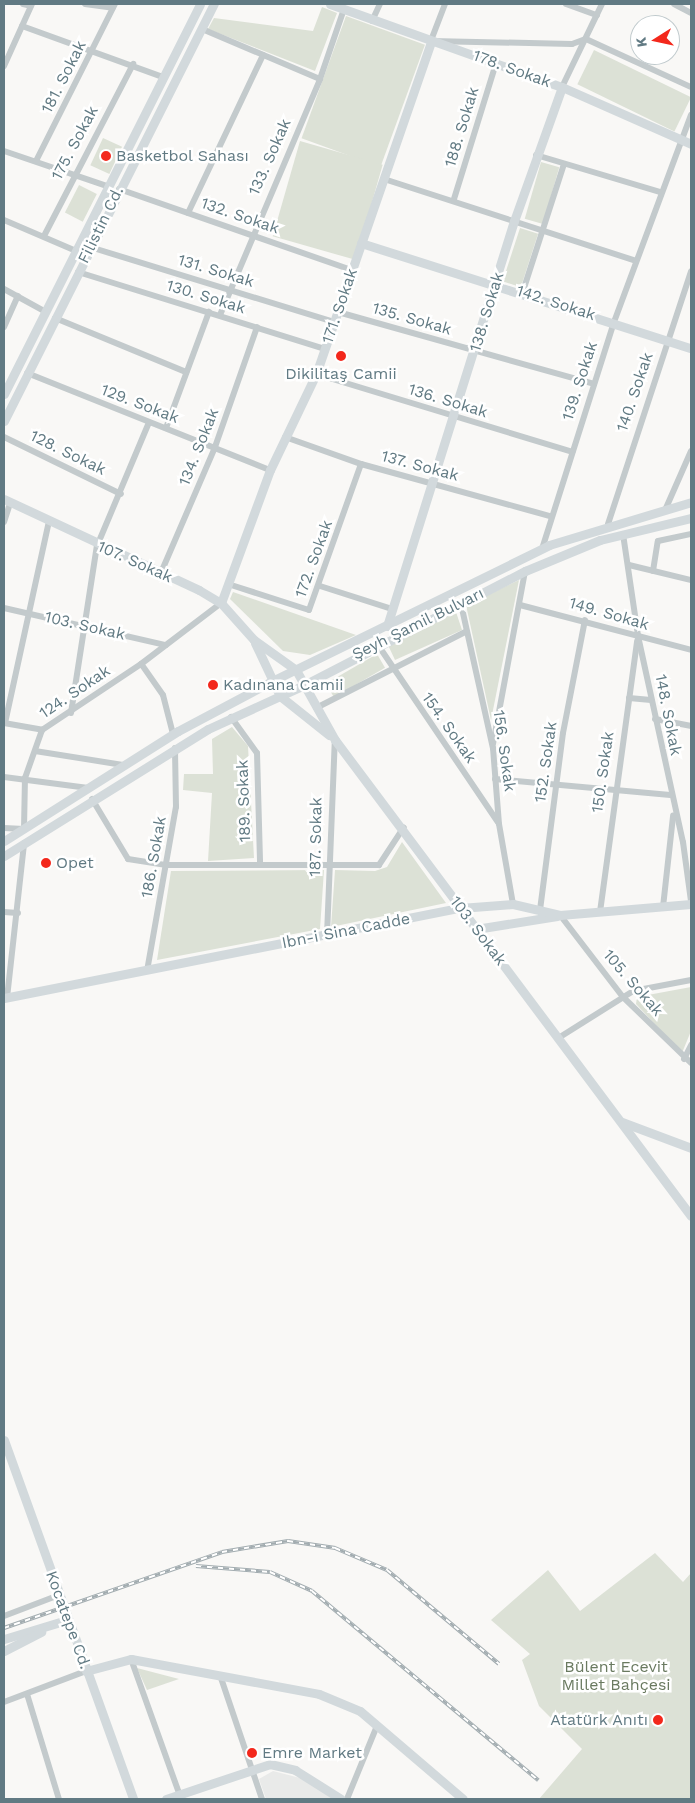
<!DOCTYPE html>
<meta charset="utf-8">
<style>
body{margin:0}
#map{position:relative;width:695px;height:1803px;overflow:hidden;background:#f9f8f6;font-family:"Work Sans",sans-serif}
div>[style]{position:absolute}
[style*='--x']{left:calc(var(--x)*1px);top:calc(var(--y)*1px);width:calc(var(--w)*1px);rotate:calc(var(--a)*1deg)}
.built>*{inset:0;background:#e9eae9}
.green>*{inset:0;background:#dce1d6;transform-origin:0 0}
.street>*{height:6px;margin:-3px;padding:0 3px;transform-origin:3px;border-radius:3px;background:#c3cacc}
.secondary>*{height:9px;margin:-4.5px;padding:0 4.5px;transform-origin:4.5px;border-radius:4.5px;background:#d2d9dc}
.rail>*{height:4px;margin-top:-2px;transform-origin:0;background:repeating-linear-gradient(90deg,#fff 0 5.5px,#a2acb0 0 11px);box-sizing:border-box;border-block:1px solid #a2acb0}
.dots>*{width:14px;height:14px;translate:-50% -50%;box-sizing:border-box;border:2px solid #fff;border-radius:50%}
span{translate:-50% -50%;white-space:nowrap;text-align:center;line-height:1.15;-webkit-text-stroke:5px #fff;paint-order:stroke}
.street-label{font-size:16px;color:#617a83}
.poi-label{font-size:16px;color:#617a83}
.left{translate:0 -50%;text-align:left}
.right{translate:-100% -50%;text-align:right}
.park-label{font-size:16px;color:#6a7a60}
.frame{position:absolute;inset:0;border:5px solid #617a83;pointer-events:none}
.north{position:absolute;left:630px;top:15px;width:50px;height:50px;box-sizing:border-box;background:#fff;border:1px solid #c0cacd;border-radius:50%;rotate:260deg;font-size:14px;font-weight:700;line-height:20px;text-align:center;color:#617a83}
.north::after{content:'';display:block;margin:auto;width:18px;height:22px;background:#f3281c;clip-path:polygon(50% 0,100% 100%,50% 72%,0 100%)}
</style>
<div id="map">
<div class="built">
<div style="clip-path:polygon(273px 1771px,304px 1779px,335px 1799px,266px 1799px,259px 1779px)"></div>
</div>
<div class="green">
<div style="clip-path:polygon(322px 7px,337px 13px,315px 71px,208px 29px,214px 18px,313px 31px)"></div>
<div style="left:346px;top:16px;width:84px;height:130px;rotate:20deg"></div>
<div style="left:594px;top:50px;width:108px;height:38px;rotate:26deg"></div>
<div style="left:103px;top:138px;width:21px;height:30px;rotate:25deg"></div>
<div style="left:300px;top:141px;width:86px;height:99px;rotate:16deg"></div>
<div style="left:541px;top:162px;width:19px;height:59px;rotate:16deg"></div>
<div style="left:79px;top:185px;width:20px;height:31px;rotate:27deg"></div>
<div style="left:520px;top:228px;width:19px;height:56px;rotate:18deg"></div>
<div style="clip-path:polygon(519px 580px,491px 720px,466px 605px)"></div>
<div style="clip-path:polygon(233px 592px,356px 635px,310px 655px,283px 651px,230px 599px)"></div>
<div style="clip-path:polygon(456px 612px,462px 630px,395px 660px,388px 645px)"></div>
<div style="left:377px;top:654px;width:16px;height:59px;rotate:60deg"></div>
<div style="clip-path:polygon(232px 727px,248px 746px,254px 858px,208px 861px,212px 793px,183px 790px,184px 774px,213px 774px,212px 739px)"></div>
<div style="clip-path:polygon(402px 842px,446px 903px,331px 927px,335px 870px,375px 871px,387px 867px)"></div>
<div style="clip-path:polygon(324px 870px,320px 929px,157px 960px,171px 871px)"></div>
<div style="clip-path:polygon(691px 987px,691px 1031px,682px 1053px,636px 1004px,637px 997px)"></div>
<div style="clip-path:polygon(655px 1553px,683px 1582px,691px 1573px,691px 1799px,539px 1799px,582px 1749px,539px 1706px,522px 1660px,530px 1654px,491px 1620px,548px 1570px,580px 1611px)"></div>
<div style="clip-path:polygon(137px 1668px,179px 1679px,147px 1690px)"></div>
</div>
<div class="street">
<div style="--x:23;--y:4;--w:8;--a:14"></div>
<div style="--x:85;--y:4;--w:28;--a:8"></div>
<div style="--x:445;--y:4;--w:40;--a:111"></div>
<div style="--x:431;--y:41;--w:141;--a:1.2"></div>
<div style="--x:572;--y:44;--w:15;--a:-20"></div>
<div style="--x:586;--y:39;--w:115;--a:24.6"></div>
<div style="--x:566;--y:4;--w:33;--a:20"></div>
<div style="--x:674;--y:4;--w:19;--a:28"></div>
<div style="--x:372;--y:21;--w:19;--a:-65"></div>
<div style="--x:22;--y:26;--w:150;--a:19.9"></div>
<div style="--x:202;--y:29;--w:128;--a:23"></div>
<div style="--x:4;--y:66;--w:68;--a:-65.7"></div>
<div style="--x:562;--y:87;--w:92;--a:-64.3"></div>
<div style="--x:4;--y:151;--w:109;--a:18.8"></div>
<div style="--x:536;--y:155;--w:129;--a:16.6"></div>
<div style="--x:36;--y:161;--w:176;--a:-63.3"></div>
<div style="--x:384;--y:179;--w:265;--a:18"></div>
<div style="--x:119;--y:189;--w:247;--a:19.2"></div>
<div style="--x:454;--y:199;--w:142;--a:-72.8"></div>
<div style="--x:188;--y:213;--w:175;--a:-64.6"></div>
<div style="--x:4;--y:220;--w:76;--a:23.2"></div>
<div style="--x:44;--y:236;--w:194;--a:-62.6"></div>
<div style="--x:90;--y:247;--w:255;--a:17.1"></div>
<div style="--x:78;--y:272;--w:259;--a:17.3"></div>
<div style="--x:4;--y:289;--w:46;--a:28.8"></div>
<div style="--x:523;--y:291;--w:133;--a:-72.1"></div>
<div style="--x:338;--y:312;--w:266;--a:15.7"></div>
<div style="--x:220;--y:315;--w:256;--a:-67"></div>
<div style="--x:320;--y:79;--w:74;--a:-71.1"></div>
<div style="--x:55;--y:318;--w:142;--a:22.4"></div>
<div style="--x:4;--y:327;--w:34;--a:-66"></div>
<div style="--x:27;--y:373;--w:262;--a:21.8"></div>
<div style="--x:316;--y:374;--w:268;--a:16.9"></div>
<div style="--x:166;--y:428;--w:124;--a:-69.7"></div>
<div style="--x:4;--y:437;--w:130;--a:26"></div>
<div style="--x:285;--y:437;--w:81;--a:19.6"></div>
<div style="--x:361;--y:464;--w:196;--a:15.4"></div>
<div style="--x:666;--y:508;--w:62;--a:-66.3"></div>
<div style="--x:4;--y:522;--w:19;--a:-72"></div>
<div style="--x:608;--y:524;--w:266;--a:-71.8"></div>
<div style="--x:623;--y:534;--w:103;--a:81.6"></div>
<div style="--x:638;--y:636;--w:211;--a:77.7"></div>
<div style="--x:683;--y:842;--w:60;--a:82.3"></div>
<div style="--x:542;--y:549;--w:238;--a:-72.4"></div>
<div style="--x:614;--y:322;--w:221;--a:-69.6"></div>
<div style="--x:629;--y:565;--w:64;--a:13.6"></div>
<div style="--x:653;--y:571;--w:30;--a:-81"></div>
<div style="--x:658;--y:541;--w:34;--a:-12"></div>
<div style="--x:160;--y:575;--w:139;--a:-66.7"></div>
<div style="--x:215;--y:447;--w:127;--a:-70.7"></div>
<div style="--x:228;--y:584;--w:85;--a:17.8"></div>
<div style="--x:309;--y:610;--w:155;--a:-70.4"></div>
<div style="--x:320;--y:586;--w:76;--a:17.7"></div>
<div style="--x:461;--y:604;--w:148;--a:77.5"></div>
<div style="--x:493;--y:748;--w:76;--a:85.5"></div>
<div style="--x:499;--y:824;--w:81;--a:80.1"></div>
<div style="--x:520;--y:605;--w:177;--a:14.7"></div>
<div style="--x:4;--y:608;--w:166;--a:12.9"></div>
<div style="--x:378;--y:645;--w:214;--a:55.9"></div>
<div style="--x:629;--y:698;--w:22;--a:5"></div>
<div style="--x:316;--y:708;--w:169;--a:-27"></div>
<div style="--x:71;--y:713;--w:169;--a:-81.2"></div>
<div style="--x:97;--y:546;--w:134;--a:-67.2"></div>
<div style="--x:231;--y:717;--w:44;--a:54.2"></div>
<div style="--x:257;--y:753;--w:109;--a:88.4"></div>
<div style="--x:655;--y:719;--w:37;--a:11"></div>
<div style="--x:4;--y:723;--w:39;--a:10"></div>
<div style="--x:5;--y:723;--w:206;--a:-77.7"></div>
<div style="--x:173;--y:734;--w:40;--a:-104.4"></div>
<div style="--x:163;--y:695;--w:38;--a:-125"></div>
<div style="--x:141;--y:664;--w:101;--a:-37.3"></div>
<div style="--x:493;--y:744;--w:176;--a:-79.5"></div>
<div style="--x:35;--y:751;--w:89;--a:9"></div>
<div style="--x:4;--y:777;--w:85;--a:7.5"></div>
<div style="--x:495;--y:779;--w:176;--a:5.2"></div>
<div style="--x:92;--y:799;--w:70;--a:59"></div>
<div style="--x:128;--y:859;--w:39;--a:9"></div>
<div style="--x:167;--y:865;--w:212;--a:0"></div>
<div style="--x:379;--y:865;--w:45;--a:-56.7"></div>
<div style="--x:4;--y:828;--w:20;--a:3"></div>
<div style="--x:24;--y:829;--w:51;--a:-88.9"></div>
<div style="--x:25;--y:778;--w:51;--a:-70.5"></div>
<div style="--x:42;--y:730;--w:119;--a:-33.7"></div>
<div style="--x:663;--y:907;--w:92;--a:-83.7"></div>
<div style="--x:540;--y:910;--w:178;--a:-82.6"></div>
<div style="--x:563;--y:733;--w:115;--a:-79"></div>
<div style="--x:4;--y:912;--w:14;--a:4"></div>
<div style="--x:600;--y:912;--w:274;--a:-82.2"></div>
<div style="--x:560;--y:915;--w:103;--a:52.5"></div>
<div style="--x:623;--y:997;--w:95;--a:44.1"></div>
<div style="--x:327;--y:935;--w:195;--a:-87.7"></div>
<div style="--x:147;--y:971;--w:167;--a:-80"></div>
<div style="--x:176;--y:807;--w:59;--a:-91"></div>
<div style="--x:7;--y:998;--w:156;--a:-83.7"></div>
<div style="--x:560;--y:1037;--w:86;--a:-32.2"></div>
<div style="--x:633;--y:991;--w:59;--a:-10.7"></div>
<div style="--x:684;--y:1059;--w:16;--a:-63"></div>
<div style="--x:4;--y:1616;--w:59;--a:-20.9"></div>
<div style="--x:131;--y:1659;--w:149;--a:70.3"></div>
<div style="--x:221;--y:1678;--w:128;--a:71.3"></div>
<div style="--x:27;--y:1694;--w:110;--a:73.1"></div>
<div style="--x:4;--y:1702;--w:88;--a:-20.7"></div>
<div style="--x:347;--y:1799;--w:79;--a:-67.7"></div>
</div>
<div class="secondary">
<div style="--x:330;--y:4;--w:246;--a:19.7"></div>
<div style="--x:562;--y:87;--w:141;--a:23.8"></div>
<div style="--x:361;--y:243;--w:346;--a:17.7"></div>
<div style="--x:4;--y:394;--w:436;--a:-63.3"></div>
<div style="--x:4;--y:421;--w:467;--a:-63.3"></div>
<div style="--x:4;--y:499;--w:215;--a:25"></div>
<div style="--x:199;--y:590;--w:26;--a:31"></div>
<div style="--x:221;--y:603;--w:50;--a:48.3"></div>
<div style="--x:254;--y:640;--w:52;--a:35.5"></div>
<div style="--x:296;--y:670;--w:80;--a:60.9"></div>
<div style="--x:335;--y:740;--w:594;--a:53.21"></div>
<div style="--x:221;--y:603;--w:142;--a:-69.8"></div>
<div style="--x:270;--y:470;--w:106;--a:-64.4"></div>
<div style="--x:316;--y:374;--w:352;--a:-70.9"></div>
<div style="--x:387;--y:626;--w:424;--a:-72.6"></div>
<div style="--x:514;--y:221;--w:142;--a:-70.3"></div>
<div style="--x:255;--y:643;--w:59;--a:64.7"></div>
<div style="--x:280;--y:696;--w:63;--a:38.5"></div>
<div style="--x:4;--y:841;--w:206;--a:-32.3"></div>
<div style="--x:178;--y:731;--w:106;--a:-28"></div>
<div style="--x:272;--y:681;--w:309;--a:-26.1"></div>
<div style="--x:549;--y:545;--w:148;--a:-16.8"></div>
<div style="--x:4;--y:856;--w:240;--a:-31.9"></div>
<div style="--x:208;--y:729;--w:106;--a:-24.6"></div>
<div style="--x:304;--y:685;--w:249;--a:-27.3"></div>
<div style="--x:525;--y:571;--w:81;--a:-22.5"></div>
<div style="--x:600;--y:540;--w:94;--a:-13.6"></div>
<div style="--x:476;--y:929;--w:82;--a:-9.1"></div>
<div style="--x:4;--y:998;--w:465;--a:-11.2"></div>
<div style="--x:460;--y:908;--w:53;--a:-4.3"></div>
<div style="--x:513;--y:904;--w:48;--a:13.2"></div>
<div style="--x:560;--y:915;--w:131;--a:-4.8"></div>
<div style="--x:622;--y:1122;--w:74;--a:20.6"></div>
<div style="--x:4;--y:1440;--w:381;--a:70.2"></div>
<div style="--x:4;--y:1639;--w:66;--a:-16.8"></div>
<div style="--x:4;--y:1651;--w:42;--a:-27.2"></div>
<div style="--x:86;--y:1671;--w:47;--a:-14.9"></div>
<div style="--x:131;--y:1659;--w:191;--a:10.5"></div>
<div style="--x:319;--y:1694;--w:44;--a:22.5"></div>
<div style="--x:360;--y:1711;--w:135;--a:40.5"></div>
<div style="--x:166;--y:1799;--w:110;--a:-18.6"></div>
<div style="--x:270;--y:1764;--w:26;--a:13"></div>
<div style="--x:295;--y:1770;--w:54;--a:32.2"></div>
</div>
<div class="rail">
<div style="--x:196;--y:1566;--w:74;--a:4.6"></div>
<div style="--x:270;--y:1572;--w:46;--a:24.3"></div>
<div style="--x:312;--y:1591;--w:295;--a:39.9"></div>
<div style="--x:4;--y:1628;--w:231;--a:-19.2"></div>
<div style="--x:222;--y:1552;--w:67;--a:-9.5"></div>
<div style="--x:288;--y:1541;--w:48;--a:8.5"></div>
<div style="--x:335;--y:1548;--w:56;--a:22.9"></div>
<div style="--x:387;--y:1570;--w:146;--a:40"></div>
</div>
<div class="dots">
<div style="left:106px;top:156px;background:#f3281c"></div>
<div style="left:341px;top:356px;background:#f3281c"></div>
<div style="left:213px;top:685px;background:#f3281c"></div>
<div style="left:46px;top:863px;background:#f3281c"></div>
<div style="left:658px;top:1720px;background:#f3281c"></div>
<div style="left:252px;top:1753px;background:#f3281c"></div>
</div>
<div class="street-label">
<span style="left:512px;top:69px;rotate:20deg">178. Sokak</span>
<span style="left:64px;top:77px;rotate:-63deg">181. Sokak</span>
<span style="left:462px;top:127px;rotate:-73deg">188. Sokak</span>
<span style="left:75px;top:143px;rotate:-62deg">175. Sokak</span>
<span style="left:270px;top:157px;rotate:-66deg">133. Sokak</span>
<span style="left:240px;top:216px;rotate:19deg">132. Sokak</span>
<span style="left:101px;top:225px;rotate:-64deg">Filistin Cd.</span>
<span style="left:216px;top:271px;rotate:17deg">131. Sokak</span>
<span style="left:206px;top:297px;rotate:17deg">130. Sokak</span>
<span style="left:556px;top:303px;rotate:18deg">142. Sokak</span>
<span style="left:340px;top:306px;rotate:-71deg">171. Sokak</span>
<span style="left:487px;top:312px;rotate:-73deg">138. Sokak</span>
<span style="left:412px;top:319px;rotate:16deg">135. Sokak</span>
<span style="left:580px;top:381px;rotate:-72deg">139. Sokak</span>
<span style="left:635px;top:392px;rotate:-71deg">140. Sokak</span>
<span style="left:448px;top:401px;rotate:17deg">136. Sokak</span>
<span style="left:140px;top:404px;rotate:21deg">129. Sokak</span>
<span style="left:199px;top:447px;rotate:-68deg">134. Sokak</span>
<span style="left:68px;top:453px;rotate:26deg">128. Sokak</span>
<span style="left:420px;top:466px;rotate:15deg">137. Sokak</span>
<span style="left:314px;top:559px;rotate:-70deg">172. Sokak</span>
<span style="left:135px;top:562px;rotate:24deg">107. Sokak</span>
<span style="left:609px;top:614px;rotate:16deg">149. Sokak</span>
<span style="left:418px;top:624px;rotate:-26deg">Şeyh Şamil Bulvarı</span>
<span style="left:85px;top:626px;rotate:13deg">103. Sokak</span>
<span style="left:75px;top:692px;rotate:-34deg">124. Sokak</span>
<span style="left:668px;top:715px;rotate:79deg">148. Sokak</span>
<span style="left:449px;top:728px;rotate:55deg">154. Sokak</span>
<span style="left:504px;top:751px;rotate:82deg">156. Sokak</span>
<span style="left:546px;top:762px;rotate:-82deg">152. Sokak</span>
<span style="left:603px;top:772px;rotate:-82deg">150. Sokak</span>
<span style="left:244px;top:801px;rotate:-92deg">189. Sokak</span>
<span style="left:316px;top:837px;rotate:-89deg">187. Sokak</span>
<span style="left:154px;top:857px;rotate:-80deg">186. Sokak</span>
<span style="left:346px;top:931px;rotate:-11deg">Ibn-i Sina Cadde</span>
<span style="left:478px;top:931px;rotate:53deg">103. Sokak</span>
<span style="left:633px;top:983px;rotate:49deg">105. Sokak</span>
<span style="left:68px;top:1620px;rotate:70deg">Kocatepe Cd.</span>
</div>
<div class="poi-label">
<span class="left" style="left:116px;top:156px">Basketbol Sahası</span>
<span style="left:341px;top:374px">Dikilitaş Camii</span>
<span class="left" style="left:223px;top:685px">Kadınana Camii</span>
<span class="left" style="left:56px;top:863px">Opet</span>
<span class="right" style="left:648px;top:1720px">Atatürk Anıtı</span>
<span class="left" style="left:262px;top:1753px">Emre Market</span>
</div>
<div class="park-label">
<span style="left:616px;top:1676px">Bülent Ecevit<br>Millet Bahçesi</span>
</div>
<div class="frame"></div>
<div class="north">K</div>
</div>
